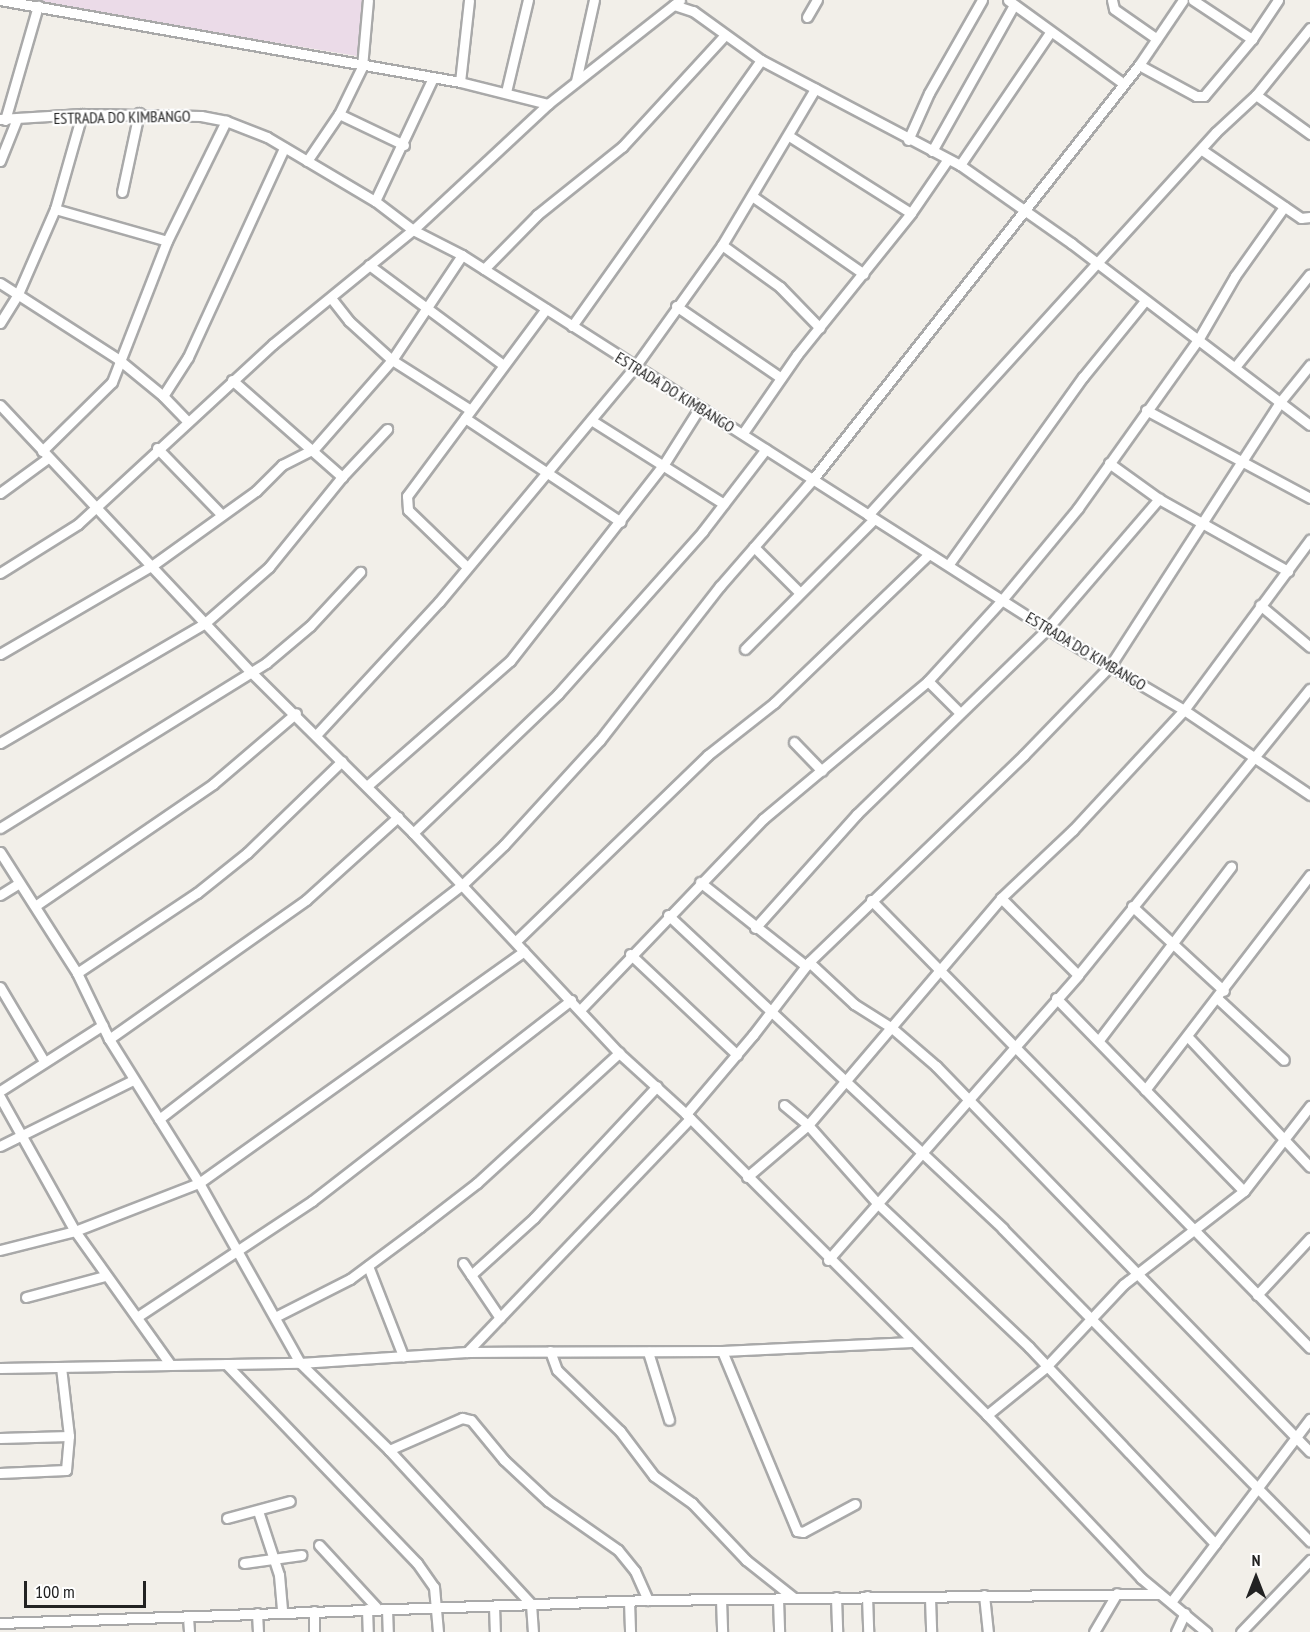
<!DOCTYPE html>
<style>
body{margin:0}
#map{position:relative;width:1310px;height:1632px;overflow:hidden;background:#f2efe9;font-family:"PT Sans Narrow",sans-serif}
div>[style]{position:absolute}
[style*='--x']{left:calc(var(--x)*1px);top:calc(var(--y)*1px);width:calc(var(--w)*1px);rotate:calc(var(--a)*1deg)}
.industrial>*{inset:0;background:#ebdbe8}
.roads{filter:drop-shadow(2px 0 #a9a9a9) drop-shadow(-2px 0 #a9a9a9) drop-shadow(0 2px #a9a9a9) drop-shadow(0 -2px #a9a9a9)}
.minor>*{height:9px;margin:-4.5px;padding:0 4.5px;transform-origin:4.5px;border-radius:4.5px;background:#fff}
span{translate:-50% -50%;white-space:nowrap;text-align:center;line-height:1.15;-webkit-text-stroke:4.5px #fff;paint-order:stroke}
.street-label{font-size:16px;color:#222}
.north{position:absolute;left:1226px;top:1548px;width:60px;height:60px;-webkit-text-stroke:4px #fff;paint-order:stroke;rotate:0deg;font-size:16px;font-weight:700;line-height:24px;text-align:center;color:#222}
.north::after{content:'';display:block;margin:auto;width:21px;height:27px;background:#222;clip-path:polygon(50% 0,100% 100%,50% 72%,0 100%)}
.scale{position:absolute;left:24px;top:1581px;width:122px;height:27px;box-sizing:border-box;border:3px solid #222;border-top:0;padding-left:8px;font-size:18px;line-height:21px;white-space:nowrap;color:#222;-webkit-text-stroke:4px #fff;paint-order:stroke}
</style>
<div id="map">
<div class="industrial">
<div style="clip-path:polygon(17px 0,364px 0,357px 56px)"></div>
</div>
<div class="roads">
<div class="minor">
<div style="--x:0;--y:0;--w:467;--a:10.1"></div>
<div style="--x:460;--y:82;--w:91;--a:14"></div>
<div style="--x:1008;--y:0;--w:143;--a:35.9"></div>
<div style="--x:1112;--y:0;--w:9;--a:77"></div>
<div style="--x:1114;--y:9;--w:52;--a:34.9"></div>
<div style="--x:1193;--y:0;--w:71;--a:33.5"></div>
<div style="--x:674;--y:5;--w:20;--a:18"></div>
<div style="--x:693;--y:11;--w:84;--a:35.8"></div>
<div style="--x:761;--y:60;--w:225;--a:27.8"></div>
<div style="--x:960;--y:165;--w:136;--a:35.1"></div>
<div style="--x:1071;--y:243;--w:300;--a:37.3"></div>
<div style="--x:807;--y:17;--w:20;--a:-60"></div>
<div style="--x:1139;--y:65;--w:65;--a:28.5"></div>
<div style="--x:1196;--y:96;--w:8;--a:0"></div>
<div style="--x:1204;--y:96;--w:75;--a:-49.9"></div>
<div style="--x:1252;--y:39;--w:47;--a:-56.3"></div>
<div style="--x:576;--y:81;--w:83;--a:-77.5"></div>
<div style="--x:460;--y:82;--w:82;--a:-83.7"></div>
<div style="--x:506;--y:92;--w:95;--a:-76.6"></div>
<div style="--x:1256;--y:95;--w:67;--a:35.8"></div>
<div style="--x:339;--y:114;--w:72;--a:25.5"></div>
<div style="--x:0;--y:119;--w:82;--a:-3.5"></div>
<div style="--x:82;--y:114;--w:119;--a:1"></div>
<div style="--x:201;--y:116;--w:25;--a:11"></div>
<div style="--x:226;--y:121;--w:44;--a:21.3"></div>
<div style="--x:267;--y:137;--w:126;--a:30.7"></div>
<div style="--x:375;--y:201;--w:48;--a:37.3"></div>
<div style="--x:413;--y:230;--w:55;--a:27"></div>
<div style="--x:462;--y:255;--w:694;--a:32.59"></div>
<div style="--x:1047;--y:629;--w:159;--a:30.6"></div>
<div style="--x:1184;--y:710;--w:152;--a:34"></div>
<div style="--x:5;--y:120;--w:119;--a:-73.9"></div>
<div style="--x:789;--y:136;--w:144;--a:32.3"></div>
<div style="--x:908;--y:140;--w:51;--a:-65.9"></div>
<div style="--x:929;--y:93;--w:107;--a:-60.3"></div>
<div style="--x:1202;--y:150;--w:120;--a:34.5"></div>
<div style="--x:1301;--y:218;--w:9;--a:-6"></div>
<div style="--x:932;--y:151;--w:167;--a:-60.7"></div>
<div style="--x:0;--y:161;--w:43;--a:-68.2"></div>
<div style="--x:307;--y:161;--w:57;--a:-55.8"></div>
<div style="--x:339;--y:114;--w:52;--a:-63.9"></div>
<div style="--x:362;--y:67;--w:67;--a:-84.9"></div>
<div style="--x:960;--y:165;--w:158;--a:-55.8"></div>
<div style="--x:122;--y:192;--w:81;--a:-77.9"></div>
<div style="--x:752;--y:196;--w:136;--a:34.9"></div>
<div style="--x:375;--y:201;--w:136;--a:-64.8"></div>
<div style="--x:55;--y:209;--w:116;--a:15.9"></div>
<div style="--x:722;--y:245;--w:72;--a:35.9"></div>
<div style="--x:780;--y:287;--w:57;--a:45.7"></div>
<div style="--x:369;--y:265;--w:166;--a:36.7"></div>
<div style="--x:484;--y:269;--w:76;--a:-45.5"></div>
<div style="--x:537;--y:215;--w:109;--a:-38.7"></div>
<div style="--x:622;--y:147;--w:151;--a:-47.4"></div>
<div style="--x:0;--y:283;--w:140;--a:32.8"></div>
<div style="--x:118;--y:359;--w:58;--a:39.4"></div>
<div style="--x:163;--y:396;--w:35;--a:46"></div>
<div style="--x:331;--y:298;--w:29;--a:52"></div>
<div style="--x:349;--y:321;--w:58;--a:42.2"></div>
<div style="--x:392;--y:360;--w:91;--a:32.5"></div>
<div style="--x:676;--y:306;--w:127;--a:34.4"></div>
<div style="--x:0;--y:323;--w:34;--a:-58"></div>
<div style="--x:18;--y:294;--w:93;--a:-66.5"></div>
<div style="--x:55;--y:209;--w:99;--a:-74.1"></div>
<div style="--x:572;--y:326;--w:326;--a:-54.6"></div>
<div style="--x:1235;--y:367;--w:119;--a:-51.1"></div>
<div style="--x:232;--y:380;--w:147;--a:41.4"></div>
<div style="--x:163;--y:396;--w:46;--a:-57.3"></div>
<div style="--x:188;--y:357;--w:230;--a:-65.3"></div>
<div style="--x:0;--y:405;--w:365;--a:46.8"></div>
<div style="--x:250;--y:671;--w:230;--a:44.8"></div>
<div style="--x:413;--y:833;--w:301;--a:46.9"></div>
<div style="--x:619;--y:1053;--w:91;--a:42.3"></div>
<div style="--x:686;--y:1114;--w:426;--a:45"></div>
<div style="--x:987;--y:1415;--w:224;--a:46.6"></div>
<div style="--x:1141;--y:1578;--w:85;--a:39.7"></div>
<div style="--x:1146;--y:410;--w:186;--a:28.2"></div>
<div style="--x:465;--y:418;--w:187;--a:33.7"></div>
<div style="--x:591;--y:420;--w:157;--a:32.3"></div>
<div style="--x:743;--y:433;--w:95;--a:-55.3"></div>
<div style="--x:797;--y:355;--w:182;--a:-51.2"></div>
<div style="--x:911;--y:213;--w:65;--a:-55.6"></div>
<div style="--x:157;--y:448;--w:93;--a:45.9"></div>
<div style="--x:42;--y:451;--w:98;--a:-44.6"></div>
<div style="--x:112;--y:382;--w:151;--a:-68.7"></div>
<div style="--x:167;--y:241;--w:134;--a:-63.8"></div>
<div style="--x:1109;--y:463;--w:62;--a:35.8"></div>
<div style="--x:1159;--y:499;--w:148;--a:29.2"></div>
<div style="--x:0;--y:493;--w:59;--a:-36.1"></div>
<div style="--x:868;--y:515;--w:517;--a:-47.74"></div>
<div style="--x:1216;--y:132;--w:54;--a:-42.8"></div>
<div style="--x:1256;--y:95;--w:86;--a:-51.1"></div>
<div style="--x:754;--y:547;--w:64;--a:45"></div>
<div style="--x:949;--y:564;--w:230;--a:-54.4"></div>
<div style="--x:1083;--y:377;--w:97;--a:-50.9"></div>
<div style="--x:467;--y:567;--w:82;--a:-136"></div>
<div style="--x:408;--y:510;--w:14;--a:-94"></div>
<div style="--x:407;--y:496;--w:233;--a:-53.4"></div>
<div style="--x:0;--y:573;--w:92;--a:-32.1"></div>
<div style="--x:78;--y:524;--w:265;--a:-42.7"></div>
<div style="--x:273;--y:344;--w:181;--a:-39.2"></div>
<div style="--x:413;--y:230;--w:185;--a:-43"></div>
<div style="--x:548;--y:104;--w:168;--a:-38.2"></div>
<div style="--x:1260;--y:605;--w:65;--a:40"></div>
<div style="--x:745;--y:649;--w:183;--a:-45.2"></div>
<div style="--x:0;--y:654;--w:177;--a:-30.2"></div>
<div style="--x:153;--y:565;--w:127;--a:-35.7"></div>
<div style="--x:256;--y:491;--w:37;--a:-45"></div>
<div style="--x:282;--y:465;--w:36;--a:-27"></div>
<div style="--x:314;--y:449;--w:118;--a:-48.8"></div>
<div style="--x:392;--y:360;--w:126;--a:-56.3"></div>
<div style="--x:928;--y:681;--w:44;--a:45"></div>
<div style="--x:317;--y:734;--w:180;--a:-47.3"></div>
<div style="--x:439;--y:602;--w:305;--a:-50.2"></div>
<div style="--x:634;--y:368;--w:151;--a:-54.4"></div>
<div style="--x:722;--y:245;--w:182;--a:-59.2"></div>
<div style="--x:794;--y:742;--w:40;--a:46"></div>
<div style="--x:0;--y:743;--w:238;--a:-30.3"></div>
<div style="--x:205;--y:623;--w:85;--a:-41.2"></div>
<div style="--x:269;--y:567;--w:116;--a:-51"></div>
<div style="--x:342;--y:477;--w:66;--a:-46.8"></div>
<div style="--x:367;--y:786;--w:190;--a:-41.2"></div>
<div style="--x:510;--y:661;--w:250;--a:-52"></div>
<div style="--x:664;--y:464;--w:67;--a:-57.7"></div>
<div style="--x:0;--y:828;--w:313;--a:-31.8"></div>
<div style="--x:266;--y:663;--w:57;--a:-40.1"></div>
<div style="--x:310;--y:626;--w:74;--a:-47.2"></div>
<div style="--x:413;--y:833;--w:201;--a:-43.8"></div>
<div style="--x:558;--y:694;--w:218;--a:-48.3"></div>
<div style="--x:703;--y:531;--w:103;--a:-52.5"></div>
<div style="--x:0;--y:852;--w:143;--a:57.5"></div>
<div style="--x:77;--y:973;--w:73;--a:64.1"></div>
<div style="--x:109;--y:1039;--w:170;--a:58"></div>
<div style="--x:199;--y:1183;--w:206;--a:60.7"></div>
<div style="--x:300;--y:1363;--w:124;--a:44.3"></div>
<div style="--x:389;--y:1450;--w:209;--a:47.3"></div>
<div style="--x:531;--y:1604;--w:28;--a:86"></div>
<div style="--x:700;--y:882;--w:135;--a:38.4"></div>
<div style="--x:0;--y:895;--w:22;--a:-32"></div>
<div style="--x:1001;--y:898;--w:109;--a:45"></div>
<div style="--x:871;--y:900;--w:627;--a:45.58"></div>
<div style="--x:35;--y:906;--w:216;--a:-34.4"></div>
<div style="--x:213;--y:784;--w:109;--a:-40.5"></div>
<div style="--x:1132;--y:906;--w:125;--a:42.7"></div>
<div style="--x:668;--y:915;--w:459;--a:43.1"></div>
<div style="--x:1003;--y:1229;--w:438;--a:45.5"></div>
<div style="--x:755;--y:928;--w:153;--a:-48.2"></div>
<div style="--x:857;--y:814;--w:265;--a:-44.2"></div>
<div style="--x:1047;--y:629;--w:172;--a:-49.3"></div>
<div style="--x:516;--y:941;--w:267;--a:-44.1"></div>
<div style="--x:708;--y:755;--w:84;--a:-38.2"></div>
<div style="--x:774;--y:703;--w:215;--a:-43.9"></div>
<div style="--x:630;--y:954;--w:147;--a:43.3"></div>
<div style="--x:809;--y:962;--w:62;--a:43"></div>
<div style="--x:854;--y:1004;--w:45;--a:32.3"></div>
<div style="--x:892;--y:1028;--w:58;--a:40.8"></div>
<div style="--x:936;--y:1066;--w:537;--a:45.9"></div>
<div style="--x:77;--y:973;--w:144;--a:-33.7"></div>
<div style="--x:197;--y:893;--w:64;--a:-38.7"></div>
<div style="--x:247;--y:853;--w:132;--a:-44.1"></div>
<div style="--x:0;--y:987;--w:86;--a:59.3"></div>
<div style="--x:1056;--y:998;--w:269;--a:45.8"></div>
<div style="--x:1217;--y:998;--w:91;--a:42.8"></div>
<div style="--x:580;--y:1010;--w:265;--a:-46.2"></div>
<div style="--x:763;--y:819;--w:215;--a:-39.9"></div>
<div style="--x:928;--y:681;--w:110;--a:-47.6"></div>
<div style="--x:1002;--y:600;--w:119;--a:-50.4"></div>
<div style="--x:1078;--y:508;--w:206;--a:-54.5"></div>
<div style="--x:1198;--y:340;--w:74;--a:-60"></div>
<div style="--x:1235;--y:276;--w:85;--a:-54.6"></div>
<div style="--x:1188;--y:1037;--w:178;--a:46.8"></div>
<div style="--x:109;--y:1039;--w:241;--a:-35.2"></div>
<div style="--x:306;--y:900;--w:124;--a:-42.1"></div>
<div style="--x:1099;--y:1040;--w:218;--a:-52.7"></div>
<div style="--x:1145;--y:1090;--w:271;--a:-52.5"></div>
<div style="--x:0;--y:1091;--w:122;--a:-32.7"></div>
<div style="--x:0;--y:1097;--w:154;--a:60.8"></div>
<div style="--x:75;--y:1231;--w:163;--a:54.5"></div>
<div style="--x:784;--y:1105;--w:31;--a:40"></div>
<div style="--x:808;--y:1125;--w:106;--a:48.5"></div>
<div style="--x:878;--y:1204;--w:208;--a:43.4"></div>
<div style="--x:1029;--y:1347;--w:271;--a:46.6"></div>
<div style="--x:686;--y:1114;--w:104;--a:-49.7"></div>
<div style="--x:753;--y:1035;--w:92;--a:-52.5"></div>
<div style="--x:809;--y:962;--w:298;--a:-43.9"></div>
<div style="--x:1024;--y:755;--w:124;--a:-46"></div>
<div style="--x:1110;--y:666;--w:314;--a:-57.2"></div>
<div style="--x:1280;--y:402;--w:48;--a:-51"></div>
<div style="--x:159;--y:1119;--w:383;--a:-37.7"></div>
<div style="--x:462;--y:885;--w:58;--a:-43.6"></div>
<div style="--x:504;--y:845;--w:142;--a:-47.6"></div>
<div style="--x:600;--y:740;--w:195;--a:-52.1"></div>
<div style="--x:720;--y:586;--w:142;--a:-49"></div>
<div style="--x:813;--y:479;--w:527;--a:-51.78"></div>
<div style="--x:1139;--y:65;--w:78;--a:-55.9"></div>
<div style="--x:0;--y:1146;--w:148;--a:-26.4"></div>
<div style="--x:747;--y:1177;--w:80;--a:-40.4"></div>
<div style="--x:808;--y:1125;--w:298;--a:-49.6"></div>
<div style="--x:1001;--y:898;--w:99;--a:-43.4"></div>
<div style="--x:1073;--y:830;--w:163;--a:-47.2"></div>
<div style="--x:1184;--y:710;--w:212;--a:-53.5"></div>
<div style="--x:0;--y:1250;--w:77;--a:-14.2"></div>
<div style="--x:75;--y:1231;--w:133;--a:-21.2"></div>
<div style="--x:199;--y:1183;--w:399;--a:-35.5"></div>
<div style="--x:828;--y:1260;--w:379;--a:-48.7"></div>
<div style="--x:1078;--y:975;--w:368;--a:-51"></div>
<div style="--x:463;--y:1263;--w:66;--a:56.1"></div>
<div style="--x:368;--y:1266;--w:97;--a:68.7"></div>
<div style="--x:471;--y:1275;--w:85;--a:-42.1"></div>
<div style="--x:534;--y:1218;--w:180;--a:-47"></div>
<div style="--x:1257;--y:1295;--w:78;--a:-47.1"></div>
<div style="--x:26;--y:1297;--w:82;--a:-14.9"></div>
<div style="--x:137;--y:1317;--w:210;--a:-33.5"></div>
<div style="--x:312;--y:1201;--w:328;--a:-37.8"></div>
<div style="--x:275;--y:1317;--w:84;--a:-26.9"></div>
<div style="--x:350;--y:1279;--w:87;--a:-36.6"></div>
<div style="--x:420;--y:1227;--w:72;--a:-37.7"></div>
<div style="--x:477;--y:1183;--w:193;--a:-42.5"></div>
<div style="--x:550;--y:1351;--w:20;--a:70"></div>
<div style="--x:557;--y:1370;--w:88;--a:44.1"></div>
<div style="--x:620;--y:1431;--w:56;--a:52.9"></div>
<div style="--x:654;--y:1476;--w:47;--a:35.4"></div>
<div style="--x:692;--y:1503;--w:79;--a:46.5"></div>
<div style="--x:746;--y:1560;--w:61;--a:38.4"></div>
<div style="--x:722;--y:1351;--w:195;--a:67.4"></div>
<div style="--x:797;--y:1531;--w:6;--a:9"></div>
<div style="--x:803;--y:1532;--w:59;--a:-28.3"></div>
<div style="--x:467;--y:1352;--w:323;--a:-46.3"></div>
<div style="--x:648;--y:1352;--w:71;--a:72.8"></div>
<div style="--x:226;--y:1364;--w:276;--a:46.2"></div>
<div style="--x:417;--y:1563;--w:29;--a:55"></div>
<div style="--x:434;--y:1587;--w:45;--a:84.9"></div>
<div style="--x:0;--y:1368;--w:300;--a:-1"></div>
<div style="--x:300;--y:1363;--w:167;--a:-3.8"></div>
<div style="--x:467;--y:1352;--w:255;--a:-0.2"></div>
<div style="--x:722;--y:1351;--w:190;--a:-2.7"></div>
<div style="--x:987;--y:1415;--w:75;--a:-39"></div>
<div style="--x:1045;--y:1368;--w:115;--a:-46.8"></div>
<div style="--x:1124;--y:1284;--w:152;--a:-37.8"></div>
<div style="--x:1244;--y:1191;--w:108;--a:-52.2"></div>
<div style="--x:0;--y:1438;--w:69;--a:-1.7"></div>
<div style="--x:389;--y:1450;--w:80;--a:-23.7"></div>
<div style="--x:462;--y:1418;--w:9;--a:13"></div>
<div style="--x:471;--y:1420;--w:52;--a:50.5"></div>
<div style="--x:504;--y:1460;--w:60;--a:43"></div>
<div style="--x:548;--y:1501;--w:85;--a:35"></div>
<div style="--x:618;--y:1550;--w:27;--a:51"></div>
<div style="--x:635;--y:1571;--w:32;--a:66"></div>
<div style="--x:0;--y:1473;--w:66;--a:-2.6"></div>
<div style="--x:66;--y:1470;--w:34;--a:-85"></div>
<div style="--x:69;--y:1436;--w:69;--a:-96.6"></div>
<div style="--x:258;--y:1511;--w:67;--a:71.8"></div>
<div style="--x:279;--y:1575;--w:37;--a:85"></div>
<div style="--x:227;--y:1518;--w:65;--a:-15.1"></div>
<div style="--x:319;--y:1545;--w:87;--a:47.3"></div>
<div style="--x:244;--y:1563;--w:58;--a:-8"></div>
<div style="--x:984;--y:1595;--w:37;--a:84"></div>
<div style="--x:867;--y:1596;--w:36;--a:88"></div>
<div style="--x:836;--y:1597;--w:35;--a:88"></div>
<div style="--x:930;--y:1598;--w:34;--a:88"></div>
<div style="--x:721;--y:1599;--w:33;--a:88"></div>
<div style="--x:778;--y:1599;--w:33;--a:88"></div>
<div style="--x:629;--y:1601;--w:31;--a:88"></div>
<div style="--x:1171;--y:1602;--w:230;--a:-52.8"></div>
<div style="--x:494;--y:1606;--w:26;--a:88"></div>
<div style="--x:367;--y:1609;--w:23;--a:88"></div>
<div style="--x:387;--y:1609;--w:23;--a:88"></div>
<div style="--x:314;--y:1611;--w:21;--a:90"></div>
<div style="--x:257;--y:1613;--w:19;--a:87"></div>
<div style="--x:188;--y:1617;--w:15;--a:86"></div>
<div style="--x:0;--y:1623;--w:648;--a:-2.03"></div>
<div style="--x:648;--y:1600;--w:511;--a:-0.67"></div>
<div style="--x:1094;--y:1632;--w:45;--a:-59.5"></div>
<div style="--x:1176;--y:1632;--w:21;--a:-65"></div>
<div style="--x:1241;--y:1632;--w:100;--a:-46.2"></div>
</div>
</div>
<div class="street-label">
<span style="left:122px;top:117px;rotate:-1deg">ESTRADA DO KIMBANGO</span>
<span style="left:675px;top:392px;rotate:32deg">ESTRADA DO KIMBANGO</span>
<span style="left:1086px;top:651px;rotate:31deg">ESTRADA DO KIMBANGO</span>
</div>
<div class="north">N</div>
<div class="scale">100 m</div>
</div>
